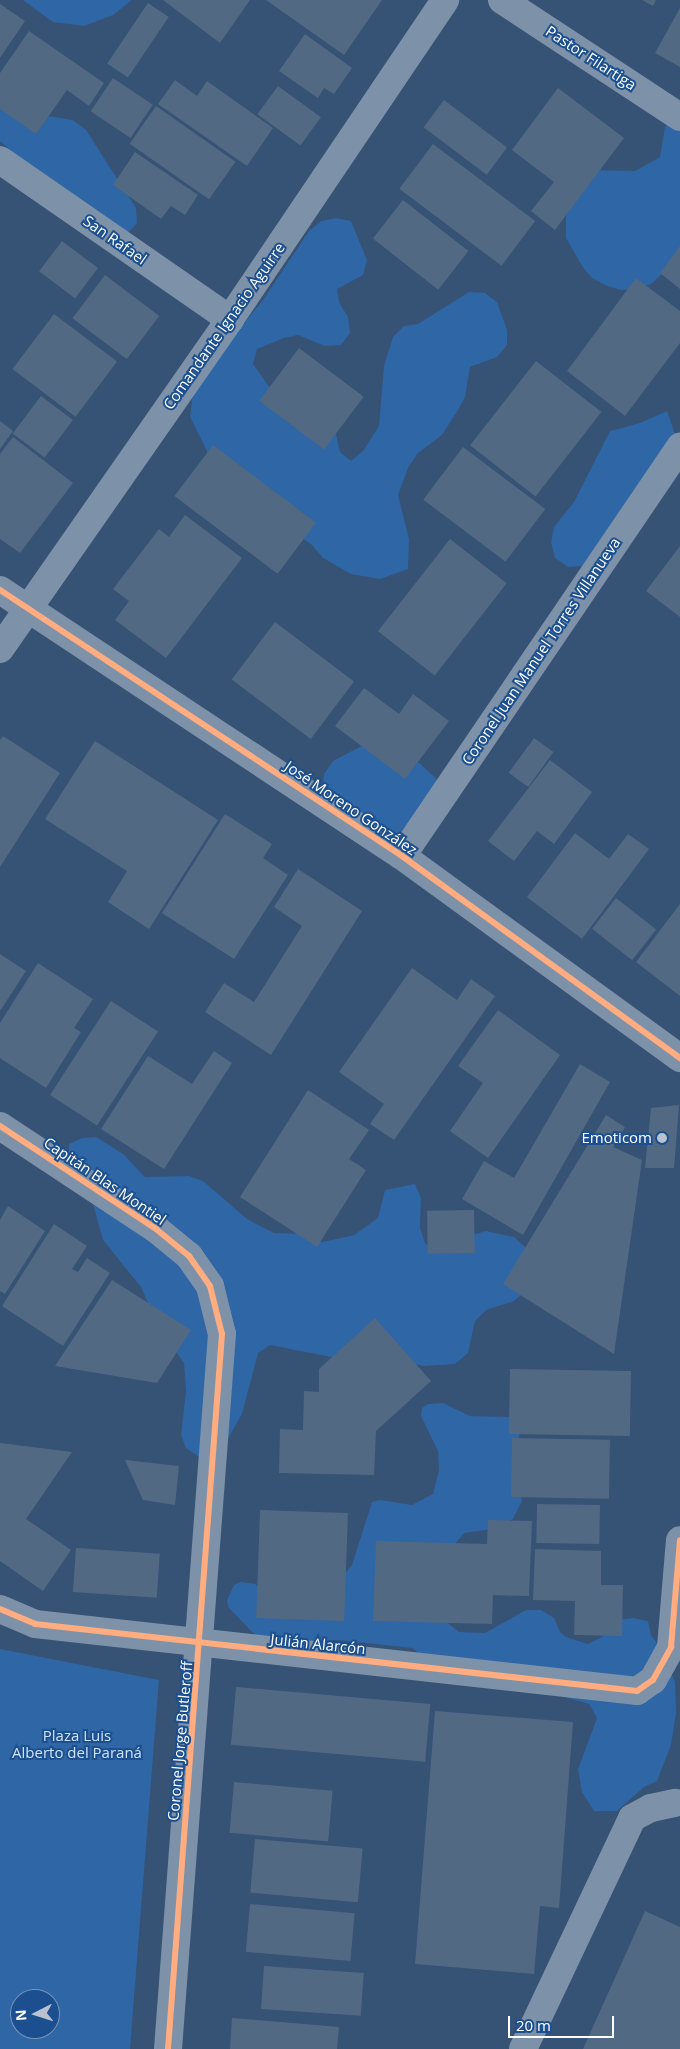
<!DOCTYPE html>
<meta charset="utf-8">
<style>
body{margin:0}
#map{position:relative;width:680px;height:2049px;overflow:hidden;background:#365274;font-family:"Open Sans",sans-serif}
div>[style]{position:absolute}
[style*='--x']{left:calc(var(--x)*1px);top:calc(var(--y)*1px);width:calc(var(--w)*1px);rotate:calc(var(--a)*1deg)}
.green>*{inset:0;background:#2f66a5}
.building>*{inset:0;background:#526984;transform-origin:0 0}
.minor>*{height:28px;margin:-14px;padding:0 14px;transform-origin:14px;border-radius:14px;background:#7d92a8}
.cycleway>*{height:6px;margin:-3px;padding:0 3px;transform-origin:3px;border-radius:3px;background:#ffac80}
.dots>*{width:14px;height:14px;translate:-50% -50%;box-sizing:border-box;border:2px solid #1b4f8f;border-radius:50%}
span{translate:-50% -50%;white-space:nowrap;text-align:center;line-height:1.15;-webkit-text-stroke:4px #1b4f8f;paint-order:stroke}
.street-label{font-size:15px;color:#fff}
.poi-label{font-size:15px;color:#fff}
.right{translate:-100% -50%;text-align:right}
.park-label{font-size:15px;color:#cfe3fa}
.north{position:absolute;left:10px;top:1989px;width:50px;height:50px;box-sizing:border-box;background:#1b4f8f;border:1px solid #7695bc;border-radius:50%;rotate:265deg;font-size:14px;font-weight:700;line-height:20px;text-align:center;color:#fff}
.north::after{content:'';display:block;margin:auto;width:18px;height:22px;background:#b9c2ce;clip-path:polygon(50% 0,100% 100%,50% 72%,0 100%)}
.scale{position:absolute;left:508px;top:2016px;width:106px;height:22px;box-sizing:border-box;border:2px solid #fff;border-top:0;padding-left:6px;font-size:15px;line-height:18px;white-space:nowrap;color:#fff;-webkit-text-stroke:4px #1b4f8f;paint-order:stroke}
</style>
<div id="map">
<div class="green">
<div style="clip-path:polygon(23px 0,132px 0,113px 15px,84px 26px,53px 22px)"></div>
<div style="clip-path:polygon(0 98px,28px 113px,73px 120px,86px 130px,136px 208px,137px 223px,127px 234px,50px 185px,0 141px)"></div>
<div style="clip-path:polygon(680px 111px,680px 248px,675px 262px,651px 284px,635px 289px,620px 290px,605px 285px,592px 278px,582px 266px,566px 238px,566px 207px,588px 170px,635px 171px,660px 157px,665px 127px)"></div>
<div style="clip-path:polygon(336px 218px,351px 221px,367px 260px,363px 275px,337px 289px,339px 302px,348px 317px,350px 333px,341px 345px,325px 346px,298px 335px,284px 338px,257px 349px,253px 364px,280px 402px,334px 425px,340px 452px,351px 461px,363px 451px,379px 426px,384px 366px,393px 337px,404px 326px,418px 324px,469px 292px,485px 293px,497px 302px,507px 330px,507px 345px,497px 357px,470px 367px,465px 397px,458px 410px,442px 435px,417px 454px,408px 468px,398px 495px,409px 539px,408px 569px,380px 579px,351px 574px,323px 558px,312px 545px,275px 519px,215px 467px,190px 417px,194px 385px,263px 300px,309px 231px,321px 221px)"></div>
<div style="clip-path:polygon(667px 411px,676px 437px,583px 566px,568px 567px,555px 558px,551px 542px,554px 527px,574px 502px,610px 431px,640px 423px)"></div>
<div style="clip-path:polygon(373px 740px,418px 762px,440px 782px,408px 837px,392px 836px,323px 791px,324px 774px,333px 761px)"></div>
<div style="clip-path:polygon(96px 1137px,123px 1154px,145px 1177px,189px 1176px,203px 1181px,247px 1219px,274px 1233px,303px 1234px,308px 1240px,323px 1242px,354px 1235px,378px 1218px,385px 1190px,415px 1184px,421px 1198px,420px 1228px,425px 1243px,437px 1253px,472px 1235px,486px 1231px,514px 1237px,525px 1247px,530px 1262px,525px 1292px,514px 1301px,486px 1310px,475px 1321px,468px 1353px,455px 1364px,424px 1366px,394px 1360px,331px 1357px,270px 1345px,258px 1353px,242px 1414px,226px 1442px,199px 1457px,186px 1448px,181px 1435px,186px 1391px,184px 1363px,158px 1326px,141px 1287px,103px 1240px,91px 1197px,69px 1159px,69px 1144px,82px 1138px)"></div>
<div style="clip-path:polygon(443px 1403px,470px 1416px,509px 1417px,520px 1429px,516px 1466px,522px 1501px,513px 1519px,493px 1529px,464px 1533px,455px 1544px,434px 1612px,459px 1632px,485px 1633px,526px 1610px,541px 1610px,554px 1618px,560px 1632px,566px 1637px,588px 1644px,602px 1637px,618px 1620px,633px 1618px,648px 1621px,651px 1635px,660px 1647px,675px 1682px,676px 1713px,671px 1745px,657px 1781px,644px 1787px,617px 1811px,594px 1811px,582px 1792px,578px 1769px,597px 1718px,589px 1704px,425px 1657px,412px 1648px,338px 1640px,277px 1642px,255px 1635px,228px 1607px,227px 1600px,234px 1585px,240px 1582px,255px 1584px,280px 1605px,341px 1578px,352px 1565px,372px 1502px,380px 1500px,412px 1505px,433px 1494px,439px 1470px,438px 1451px,421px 1416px,422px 1408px,428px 1404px)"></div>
<div style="clip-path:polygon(evenodd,0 1649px,159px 1680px,130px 2049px,0 2049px,0 1649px,20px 1999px,50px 1999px,50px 2029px,20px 2029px,20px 1999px)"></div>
</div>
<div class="building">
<div style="clip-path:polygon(163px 0,250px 0,220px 43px)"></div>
<div style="clip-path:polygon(266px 0,382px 0,344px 55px)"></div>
<div style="clip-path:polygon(642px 0,656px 0,653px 6px)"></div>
<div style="left:148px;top:3px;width:25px;height:73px;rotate:34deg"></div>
<div style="clip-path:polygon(0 4px,25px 21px,0 58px)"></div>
<div style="clip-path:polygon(680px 8px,680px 67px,655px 53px)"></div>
<div style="clip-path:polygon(29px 31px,104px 83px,89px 106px,67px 90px,36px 134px,0 109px,0 73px)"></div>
<div style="clip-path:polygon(305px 34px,352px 68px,334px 94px,324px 88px,318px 98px,279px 71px)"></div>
<div style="left:113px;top:78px;width:48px;height:40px;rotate:34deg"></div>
<div style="clip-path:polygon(175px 80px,197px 96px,207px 81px,273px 128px,247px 166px,158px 104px)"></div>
<div style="left:278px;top:86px;width:53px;height:35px;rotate:36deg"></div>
<div style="clip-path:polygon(558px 88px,624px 138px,555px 230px,531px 211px,554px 182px,512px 150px)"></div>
<div style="left:444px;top:100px;width:79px;height:34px;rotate:37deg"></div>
<div style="left:156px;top:106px;width:97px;height:46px;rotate:35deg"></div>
<div style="left:433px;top:144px;width:128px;height:56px;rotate:37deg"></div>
<div style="clip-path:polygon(135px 152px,198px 195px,185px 215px,171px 206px,161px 219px,113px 185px)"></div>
<div style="left:403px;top:200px;width:83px;height:49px;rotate:38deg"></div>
<div style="left:62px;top:241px;width:45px;height:38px;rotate:37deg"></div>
<div style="clip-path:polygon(680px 246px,680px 289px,660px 273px)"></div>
<div style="left:105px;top:275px;width:68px;height:54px;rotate:37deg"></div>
<div style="clip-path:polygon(636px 278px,680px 311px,680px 343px,625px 416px,567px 371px)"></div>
<div style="left:54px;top:314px;width:79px;height:69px;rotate:37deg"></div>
<div style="left:299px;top:348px;width:81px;height:66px;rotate:37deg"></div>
<div style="left:536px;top:361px;width:83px;height:107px;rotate:38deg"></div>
<div style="left:41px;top:396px;width:40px;height:47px;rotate:37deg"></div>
<div style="clip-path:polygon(0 421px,13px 431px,0 449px)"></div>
<div style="clip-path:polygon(13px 437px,73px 483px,20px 553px,0 539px,0 454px)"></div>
<div style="left:213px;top:445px;width:129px;height:64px;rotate:37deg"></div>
<div style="left:463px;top:447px;width:103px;height:66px;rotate:37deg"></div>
<div style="clip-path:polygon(185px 515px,242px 558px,166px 658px,115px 620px,129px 601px,113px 589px,159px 529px,169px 537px)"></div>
<div style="left:450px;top:539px;width:72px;height:117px;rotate:38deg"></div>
<div style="clip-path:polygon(680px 546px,680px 617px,646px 591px)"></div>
<div style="left:275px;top:622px;width:99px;height:72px;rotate:37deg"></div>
<div style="clip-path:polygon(364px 688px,399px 714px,413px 694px,449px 721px,405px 779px,335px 726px)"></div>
<div style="clip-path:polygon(3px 736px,60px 773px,0 867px,0 740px)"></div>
<div style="left:534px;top:738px;width:24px;height:43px;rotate:36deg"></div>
<div style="clip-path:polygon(95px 741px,218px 820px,149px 929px,108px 902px,127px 871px,45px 819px)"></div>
<div style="clip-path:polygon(550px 760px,592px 792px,554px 844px,537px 831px,514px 861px,488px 841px)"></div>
<div style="clip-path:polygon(225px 814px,272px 844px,263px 858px,288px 875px,234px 959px,162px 913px)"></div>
<div style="clip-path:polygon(575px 833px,609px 859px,628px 834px,649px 849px,582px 939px,527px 897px)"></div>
<div style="clip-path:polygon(298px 869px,362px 911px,271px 1055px,205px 1012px,224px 983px,254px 1002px,302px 926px,274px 907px)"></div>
<div style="left:616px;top:898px;width:51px;height:39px;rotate:38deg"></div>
<div style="clip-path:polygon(680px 904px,680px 996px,636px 962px)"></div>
<div style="clip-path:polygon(0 954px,26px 971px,0 1011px)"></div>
<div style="clip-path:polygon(38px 963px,93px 999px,74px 1028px,81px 1032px,46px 1088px,0 1058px,0 1023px)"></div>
<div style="clip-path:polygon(412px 968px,457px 1000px,471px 979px,495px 996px,394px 1140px,370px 1124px,384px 1104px,339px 1072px)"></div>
<div style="left:111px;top:1001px;width:56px;height:112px;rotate:33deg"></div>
<div style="clip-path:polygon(498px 1010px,560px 1055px,488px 1158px,450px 1131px,483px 1083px,458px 1066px)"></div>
<div style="clip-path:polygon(214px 1051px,232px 1063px,164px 1169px,101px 1129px,148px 1056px,192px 1084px)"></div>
<div style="clip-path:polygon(580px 1064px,610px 1082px,523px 1235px,462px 1199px,484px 1161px,514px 1178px)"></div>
<div style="clip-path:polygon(308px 1090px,369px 1130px,349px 1159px,366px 1170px,317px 1247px,240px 1197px)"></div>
<div style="clip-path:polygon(679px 1105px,674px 1168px,645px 1168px,651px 1108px)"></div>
<div style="clip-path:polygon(606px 1115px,625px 1127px,613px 1147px,642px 1160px,614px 1354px,503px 1284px)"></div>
<div style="clip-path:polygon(8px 1206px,45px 1231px,5px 1294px,0 1291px,0 1220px)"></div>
<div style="left:474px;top:1210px;width:43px;height:47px;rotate:89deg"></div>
<div style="clip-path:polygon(54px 1224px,87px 1246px,72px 1269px,78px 1272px,87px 1258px,110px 1273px,63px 1346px,2px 1306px)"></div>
<div style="clip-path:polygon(112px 1280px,191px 1330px,157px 1383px,55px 1366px)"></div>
<div style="clip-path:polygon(375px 1318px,431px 1381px,376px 1431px,374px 1475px,279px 1473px,280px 1429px,303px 1430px,304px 1391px,319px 1392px,319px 1369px)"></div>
<div style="left:510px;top:1369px;width:121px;height:65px;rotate:1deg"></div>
<div style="left:512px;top:1438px;width:98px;height:59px;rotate:1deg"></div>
<div style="clip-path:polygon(0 1443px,72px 1452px,26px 1519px,71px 1550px,43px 1591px,0 1561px)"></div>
<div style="clip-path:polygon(125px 1460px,179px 1466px,175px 1505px,143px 1500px)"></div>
<div style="left:537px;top:1504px;width:63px;height:39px;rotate:1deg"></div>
<div style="left:260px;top:1510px;width:88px;height:108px;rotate:2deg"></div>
<div style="clip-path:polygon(488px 1520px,532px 1521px,529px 1596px,493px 1595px,492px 1624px,373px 1621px,376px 1541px,487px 1544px)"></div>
<div style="left:76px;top:1548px;width:84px;height:44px;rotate:4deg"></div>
<div style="clip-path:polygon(535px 1549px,601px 1551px,601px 1585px,623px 1585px,622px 1636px,574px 1635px,575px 1601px,533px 1600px)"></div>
<div style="left:236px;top:1687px;width:195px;height:58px;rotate:5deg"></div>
<div style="clip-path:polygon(435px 1711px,573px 1722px,559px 1908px,540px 1906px,534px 1974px,415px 1964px)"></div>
<div style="left:234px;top:1782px;width:99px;height:51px;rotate:5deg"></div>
<div style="left:255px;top:1839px;width:108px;height:54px;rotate:5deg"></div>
<div style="left:250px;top:1904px;width:105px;height:48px;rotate:5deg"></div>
<div style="clip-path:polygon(645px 1911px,680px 1927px,680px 2049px,583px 2049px)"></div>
<div style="left:264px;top:1966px;width:100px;height:43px;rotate:4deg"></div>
<div style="clip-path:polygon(232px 2018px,339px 2027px,337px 2049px,230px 2049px)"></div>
</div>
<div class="minor">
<div style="--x:502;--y:0;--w:213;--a:33.3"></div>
<div style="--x:0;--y:160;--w:280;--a:34.7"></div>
<div style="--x:0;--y:590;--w:482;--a:33.5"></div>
<div style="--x:402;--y:856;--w:344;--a:36"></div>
<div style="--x:0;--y:649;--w:402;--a:-55.1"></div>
<div style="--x:230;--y:319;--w:385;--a:-56"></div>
<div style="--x:402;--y:856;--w:495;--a:-55.8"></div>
<div style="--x:0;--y:1126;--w:187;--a:33.4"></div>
<div style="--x:156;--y:1229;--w:43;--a:39.3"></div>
<div style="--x:189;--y:1256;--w:37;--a:55"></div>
<div style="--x:210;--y:1286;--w:49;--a:76"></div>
<div style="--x:222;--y:1334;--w:717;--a:94.32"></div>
<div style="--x:0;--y:1609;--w:38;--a:23"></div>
<div style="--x:35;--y:1624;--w:606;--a:6.35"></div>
<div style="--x:637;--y:1691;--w:19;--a:-35"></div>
<div style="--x:653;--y:1680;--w:38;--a:-61"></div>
<div style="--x:671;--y:1647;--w:107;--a:-85.2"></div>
<div style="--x:523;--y:2049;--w:255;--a:-64.7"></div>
<div style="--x:632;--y:1818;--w:21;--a:-28"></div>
<div style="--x:651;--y:1808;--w:25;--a:-12"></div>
</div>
<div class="cycleway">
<div style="--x:0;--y:590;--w:482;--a:33.5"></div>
<div style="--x:402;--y:856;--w:344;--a:36"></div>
<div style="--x:0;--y:1126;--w:187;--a:33.4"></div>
<div style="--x:156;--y:1229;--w:43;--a:39.3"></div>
<div style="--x:189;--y:1256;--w:37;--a:55"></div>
<div style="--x:210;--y:1286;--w:49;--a:76"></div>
<div style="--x:222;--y:1334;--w:717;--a:94.32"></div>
<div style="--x:0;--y:1609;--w:38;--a:23"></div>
<div style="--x:35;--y:1624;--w:606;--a:6.35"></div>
<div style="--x:637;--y:1691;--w:19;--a:-35"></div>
<div style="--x:653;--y:1680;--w:38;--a:-61"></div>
<div style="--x:671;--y:1647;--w:107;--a:-85.2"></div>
</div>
<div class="dots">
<div style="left:662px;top:1138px;background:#b9c2ce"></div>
</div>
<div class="street-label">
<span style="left:591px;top:58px;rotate:33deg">Pastor Filartiga</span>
<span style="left:115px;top:240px;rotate:35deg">San Rafael</span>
<span style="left:224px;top:326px;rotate:-55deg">Comandante Ignacio Aguirre</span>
<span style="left:541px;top:651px;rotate:-56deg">Coronel Juan Manuel Torres Villanueva</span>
<span style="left:351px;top:808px;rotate:34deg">José Moreno González</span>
<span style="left:105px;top:1181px;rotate:34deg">Capitán Blas Montiel</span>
<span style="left:318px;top:1644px;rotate:6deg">Julián Alarcón</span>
<span style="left:180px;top:1741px;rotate:-85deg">Coronel Jorge Butleroff</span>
</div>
<div class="poi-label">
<span class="right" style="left:652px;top:1138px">Emoticom</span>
</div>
<div class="park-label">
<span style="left:77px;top:1744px">Plaza Luis<br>Alberto del Paraná</span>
</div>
<div class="north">N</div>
<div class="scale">20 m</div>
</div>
